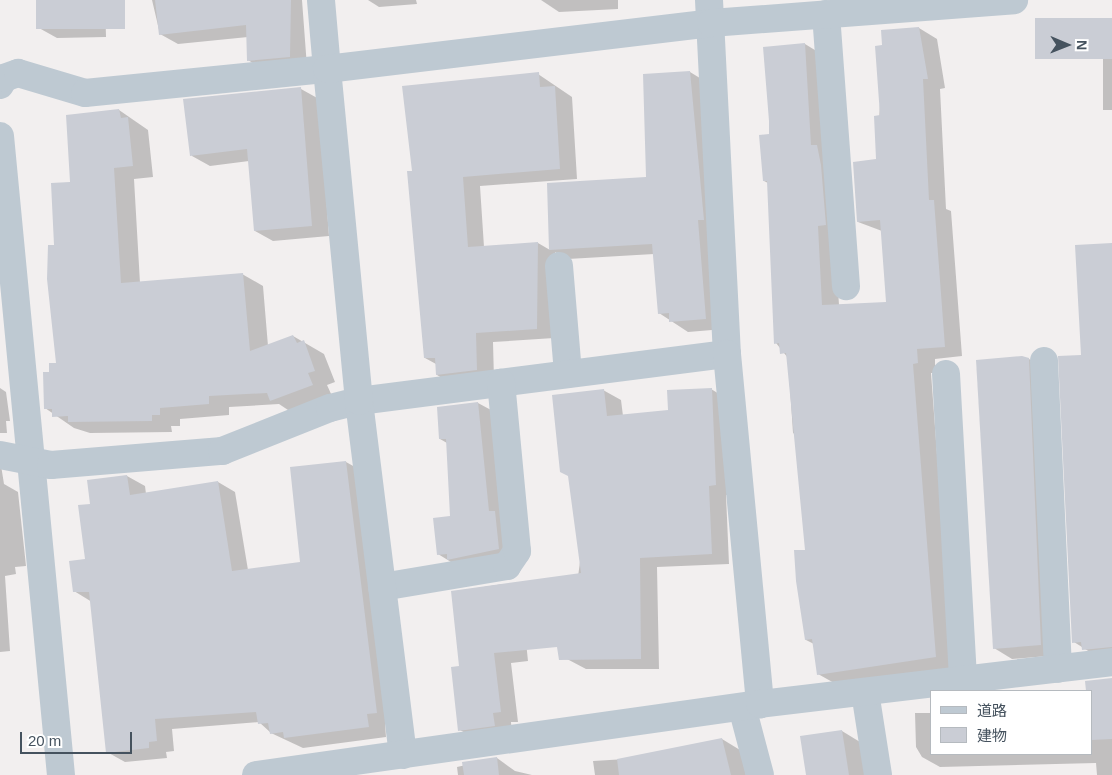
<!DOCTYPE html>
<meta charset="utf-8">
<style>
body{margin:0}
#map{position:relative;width:1112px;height:775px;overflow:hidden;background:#f2efef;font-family:Helvetica,"Noto Sans JP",sans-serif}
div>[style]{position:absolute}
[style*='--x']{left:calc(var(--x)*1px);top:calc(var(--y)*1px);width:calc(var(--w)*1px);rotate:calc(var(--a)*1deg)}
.shadow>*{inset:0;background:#0003;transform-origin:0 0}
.building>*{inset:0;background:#cacdd5;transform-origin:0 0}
.minor>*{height:28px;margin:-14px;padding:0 14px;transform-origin:14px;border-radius:14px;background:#bec9d2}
span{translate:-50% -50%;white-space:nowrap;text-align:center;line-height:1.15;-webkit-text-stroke:5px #fff;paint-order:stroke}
.legend{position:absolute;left:930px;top:690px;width:162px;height:65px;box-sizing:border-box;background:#fff;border:1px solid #b5babf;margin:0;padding:6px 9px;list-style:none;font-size:15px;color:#45525e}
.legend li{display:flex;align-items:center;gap:10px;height:25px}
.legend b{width:25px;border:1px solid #b5babf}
.north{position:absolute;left:1042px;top:20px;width:50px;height:50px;-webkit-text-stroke:4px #fff;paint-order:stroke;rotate:91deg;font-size:14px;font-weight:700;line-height:20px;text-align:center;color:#45525e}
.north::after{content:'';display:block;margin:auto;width:18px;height:22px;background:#45525e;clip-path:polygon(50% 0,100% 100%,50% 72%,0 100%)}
.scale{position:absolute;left:20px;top:732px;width:112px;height:22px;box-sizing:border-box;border:2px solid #45525e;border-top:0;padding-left:6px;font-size:15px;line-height:18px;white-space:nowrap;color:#45525e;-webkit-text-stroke:4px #fff;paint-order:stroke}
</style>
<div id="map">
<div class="shadow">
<div style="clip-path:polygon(37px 0,105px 0,106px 37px,57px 38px,39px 28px)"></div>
<div style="clip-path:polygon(152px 0,302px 0,307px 67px,266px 71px,248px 60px,248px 37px,178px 44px,160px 34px)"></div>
<div style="clip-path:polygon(368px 0,416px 0,417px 4px,379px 7px)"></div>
<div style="clip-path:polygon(541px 0,618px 0,618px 9px,559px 12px)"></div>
<div style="left:1103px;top:20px;width:9px;height:90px"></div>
<div style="clip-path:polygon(919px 28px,937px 39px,945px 88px,940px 89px,946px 209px,951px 211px,962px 356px,935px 359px,935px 373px,931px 373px,953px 670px,836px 684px,818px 674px,814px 644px,806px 640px,807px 551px,798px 436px,793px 433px,788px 358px,776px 343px,768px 183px,764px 181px,770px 135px,805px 44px,823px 55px,839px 305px,887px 303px,882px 231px,858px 222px,877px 160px,883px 46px)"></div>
<div style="clip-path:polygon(690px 72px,708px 83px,724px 329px,688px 332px,659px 313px,654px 254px,568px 259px,555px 252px,554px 338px,493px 342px,494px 380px,454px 385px,437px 375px,436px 364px,425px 358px,414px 172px,538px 74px,572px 97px,577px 179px,480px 186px,484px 247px,538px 243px,550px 250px,548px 184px,647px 178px)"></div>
<div style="clip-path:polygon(301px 89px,319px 99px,329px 236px,273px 241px,255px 231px,249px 161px,210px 166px,192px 156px,185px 100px)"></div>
<div style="clip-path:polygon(119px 110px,148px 130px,153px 177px,134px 179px,140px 283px,242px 274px,263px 286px,268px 346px,293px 336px,324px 354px,335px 382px,327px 385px,332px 396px,291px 412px,279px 404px,229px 407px,229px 415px,180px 419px,180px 426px,171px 426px,172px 432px,90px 433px,74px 428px,45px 408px,50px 373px,57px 364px,55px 246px,71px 183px)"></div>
<div style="clip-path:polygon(1112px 244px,1112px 658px,1101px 659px,1074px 642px,1082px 356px)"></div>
<div style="clip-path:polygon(1029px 359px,1047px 369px,1059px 655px,1012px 659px,994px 648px)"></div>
<div style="clip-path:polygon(0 388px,6px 392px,10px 421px,6px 421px,7px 433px,0 433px)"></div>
<div style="clip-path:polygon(711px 389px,729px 400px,734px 495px,726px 495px,729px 564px,657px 567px,659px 669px,586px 669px,567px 659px,603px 390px,621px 400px,623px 416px,669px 411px)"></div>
<div style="clip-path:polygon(478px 403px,491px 410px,511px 559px,451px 562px,438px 554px,451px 517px,447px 443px,440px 439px,439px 408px)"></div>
<div style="clip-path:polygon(0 459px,4px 484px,18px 492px,26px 566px,15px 567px,16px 574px,5px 576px,10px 651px,0 652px)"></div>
<div style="clip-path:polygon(346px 462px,364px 472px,395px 723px,385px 724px,386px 737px,303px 748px,271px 733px,259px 722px,172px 729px,174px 751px,166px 752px,167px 758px,125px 762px,107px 752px,92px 602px,74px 591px,86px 560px,91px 505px,127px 476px,145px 486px,146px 494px,218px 482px,235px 492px,248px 570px,302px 563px)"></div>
<div style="clip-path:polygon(503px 584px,521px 594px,528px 661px,511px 663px,518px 722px,511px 722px,512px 735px,478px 740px,460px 730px,460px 667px,452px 592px)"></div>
<div style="clip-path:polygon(1112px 679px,1112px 775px,1097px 775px,1096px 763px,940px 767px,922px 757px,916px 747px,915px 713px,931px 713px,931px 754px,1091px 754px,1091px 691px,1086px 682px)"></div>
<div style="clip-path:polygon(842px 731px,860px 742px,865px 775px,807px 775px)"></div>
<div style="clip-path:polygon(722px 739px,740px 750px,746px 775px,595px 775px,593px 761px,626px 759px)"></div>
<div style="clip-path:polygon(497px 758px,515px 771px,532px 775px,458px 775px,457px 767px)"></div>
</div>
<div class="building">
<div style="left:36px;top:0;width:89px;height:29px"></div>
<div style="clip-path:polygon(155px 0,291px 0,290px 57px,247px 61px,246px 25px,159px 35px)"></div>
<div style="left:1112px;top:18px;width:41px;height:77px;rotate:90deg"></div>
<div style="clip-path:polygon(919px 27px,928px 79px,923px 79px,929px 200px,934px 200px,945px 347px,917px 349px,918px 363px,913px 364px,936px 657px,817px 675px,812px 639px,805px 640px,796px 581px,794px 550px,805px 550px,786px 353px,780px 354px,779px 343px,774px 344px,767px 181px,763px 181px,759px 135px,769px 134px,769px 121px,763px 47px,805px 43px,811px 145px,817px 145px,821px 165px,826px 225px,818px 226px,822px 305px,886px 302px,880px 220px,857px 222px,853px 162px,876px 159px,874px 116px,880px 115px,875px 46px,882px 45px,881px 30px)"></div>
<div style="clip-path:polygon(690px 71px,704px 220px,698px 220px,706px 319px,669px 322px,669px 313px,658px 314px,652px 244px,549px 250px,547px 183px,646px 177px,643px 74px)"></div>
<div style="clip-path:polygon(539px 72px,540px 87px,555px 86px,560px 169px,463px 177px,468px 247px,538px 242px,537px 329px,476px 333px,477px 370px,436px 375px,435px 358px,424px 358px,407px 171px,412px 171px,402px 86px)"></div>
<div style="clip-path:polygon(301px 87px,312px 226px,254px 231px,247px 149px,190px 156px,183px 99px)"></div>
<div style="clip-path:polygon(119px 109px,121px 118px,128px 117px,133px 166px,114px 168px,121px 283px,243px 273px,250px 351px,293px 335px,297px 343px,304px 340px,315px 371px,308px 373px,313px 385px,270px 401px,267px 393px,209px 396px,209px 404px,160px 408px,160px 415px,152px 415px,152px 421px,68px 422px,68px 416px,52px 417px,52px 409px,44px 409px,43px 372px,49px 372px,49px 363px,56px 363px,47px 279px,48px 245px,54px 245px,51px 183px,70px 182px,66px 115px)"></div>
<div style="clip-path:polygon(1112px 243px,1112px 647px,1082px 650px,1081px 642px,1072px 643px,1058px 356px,1081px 355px,1075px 245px)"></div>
<div style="clip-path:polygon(1022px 356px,1029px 358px,1041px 645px,993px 649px,976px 360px)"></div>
<div style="clip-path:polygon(712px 388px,716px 485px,709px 486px,712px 554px,640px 558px,641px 659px,559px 660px,557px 647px,494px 653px,501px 712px,493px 713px,495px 726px,458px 731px,451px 667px,459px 666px,451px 591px,581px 573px,568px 476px,560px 472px,552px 395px,604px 389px,607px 416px,668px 410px,667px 390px)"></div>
<div style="clip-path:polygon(478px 402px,489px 511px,495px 511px,499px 549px,447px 560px,447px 554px,437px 555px,433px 518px,450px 516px,446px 439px,439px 439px,437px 407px)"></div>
<div style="clip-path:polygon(346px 461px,377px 713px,367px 714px,369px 727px,284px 738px,283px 732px,270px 734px,268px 723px,258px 724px,256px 712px,155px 719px,157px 741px,149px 742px,149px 748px,106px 753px,89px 592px,73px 592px,69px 561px,85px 559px,78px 505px,90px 504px,87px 480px,127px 475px,130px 495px,218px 481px,232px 571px,300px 562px,290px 467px)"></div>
<div style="clip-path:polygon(1112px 678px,1112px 739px,1091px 740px,1091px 691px,1086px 691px,1085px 681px)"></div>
<div style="clip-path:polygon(842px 730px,849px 775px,806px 775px,800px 736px)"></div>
<div style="clip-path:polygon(722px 738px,731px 775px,619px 775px,617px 759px)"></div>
<div style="clip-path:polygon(497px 757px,499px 775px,464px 775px,462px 762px)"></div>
</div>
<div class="minor">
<div style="--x:709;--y:0;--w:354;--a:87.1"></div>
<div style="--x:826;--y:14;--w:273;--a:85.8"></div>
<div style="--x:0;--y:85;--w:8;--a:-60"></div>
<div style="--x:4;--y:78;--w:15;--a:-20"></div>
<div style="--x:18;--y:73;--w:70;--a:16.6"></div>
<div style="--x:85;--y:93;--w:243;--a:-5.7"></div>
<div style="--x:327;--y:69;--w:69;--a:-95"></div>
<div style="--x:0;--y:136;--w:642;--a:84.55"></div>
<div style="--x:559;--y:266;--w:108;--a:85.2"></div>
<div style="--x:1044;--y:361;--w:308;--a:87.4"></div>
<div style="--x:946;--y:374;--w:306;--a:86.8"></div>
<div style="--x:0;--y:455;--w:52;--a:11.1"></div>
<div style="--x:51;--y:465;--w:172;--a:-4.7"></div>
<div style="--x:222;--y:451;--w:116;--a:-21.7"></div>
<div style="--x:330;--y:408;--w:30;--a:-14"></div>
<div style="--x:359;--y:401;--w:371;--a:-7.3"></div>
<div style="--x:727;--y:354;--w:352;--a:84.6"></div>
<div style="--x:382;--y:587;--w:127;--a:-9.5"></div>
<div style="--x:507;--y:566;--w:18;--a:-56"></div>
<div style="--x:517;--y:551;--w:169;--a:-95.4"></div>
<div style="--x:865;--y:692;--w:84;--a:81.1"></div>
<div style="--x:742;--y:707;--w:70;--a:75.2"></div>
<div style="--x:403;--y:755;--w:357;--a:-97.1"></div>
<div style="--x:359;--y:401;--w:334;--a:-95.5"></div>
<div style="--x:327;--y:69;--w:387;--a:-6.8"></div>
<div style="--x:711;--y:23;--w:304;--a:-4.3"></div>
<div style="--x:256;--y:775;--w:509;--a:-8.02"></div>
<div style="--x:760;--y:704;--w:354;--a:-6.8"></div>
</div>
<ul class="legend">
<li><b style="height:6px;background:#bec9d2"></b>道路</li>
<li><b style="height:14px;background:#cacdd5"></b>建物</li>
</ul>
<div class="north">N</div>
<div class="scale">20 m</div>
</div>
